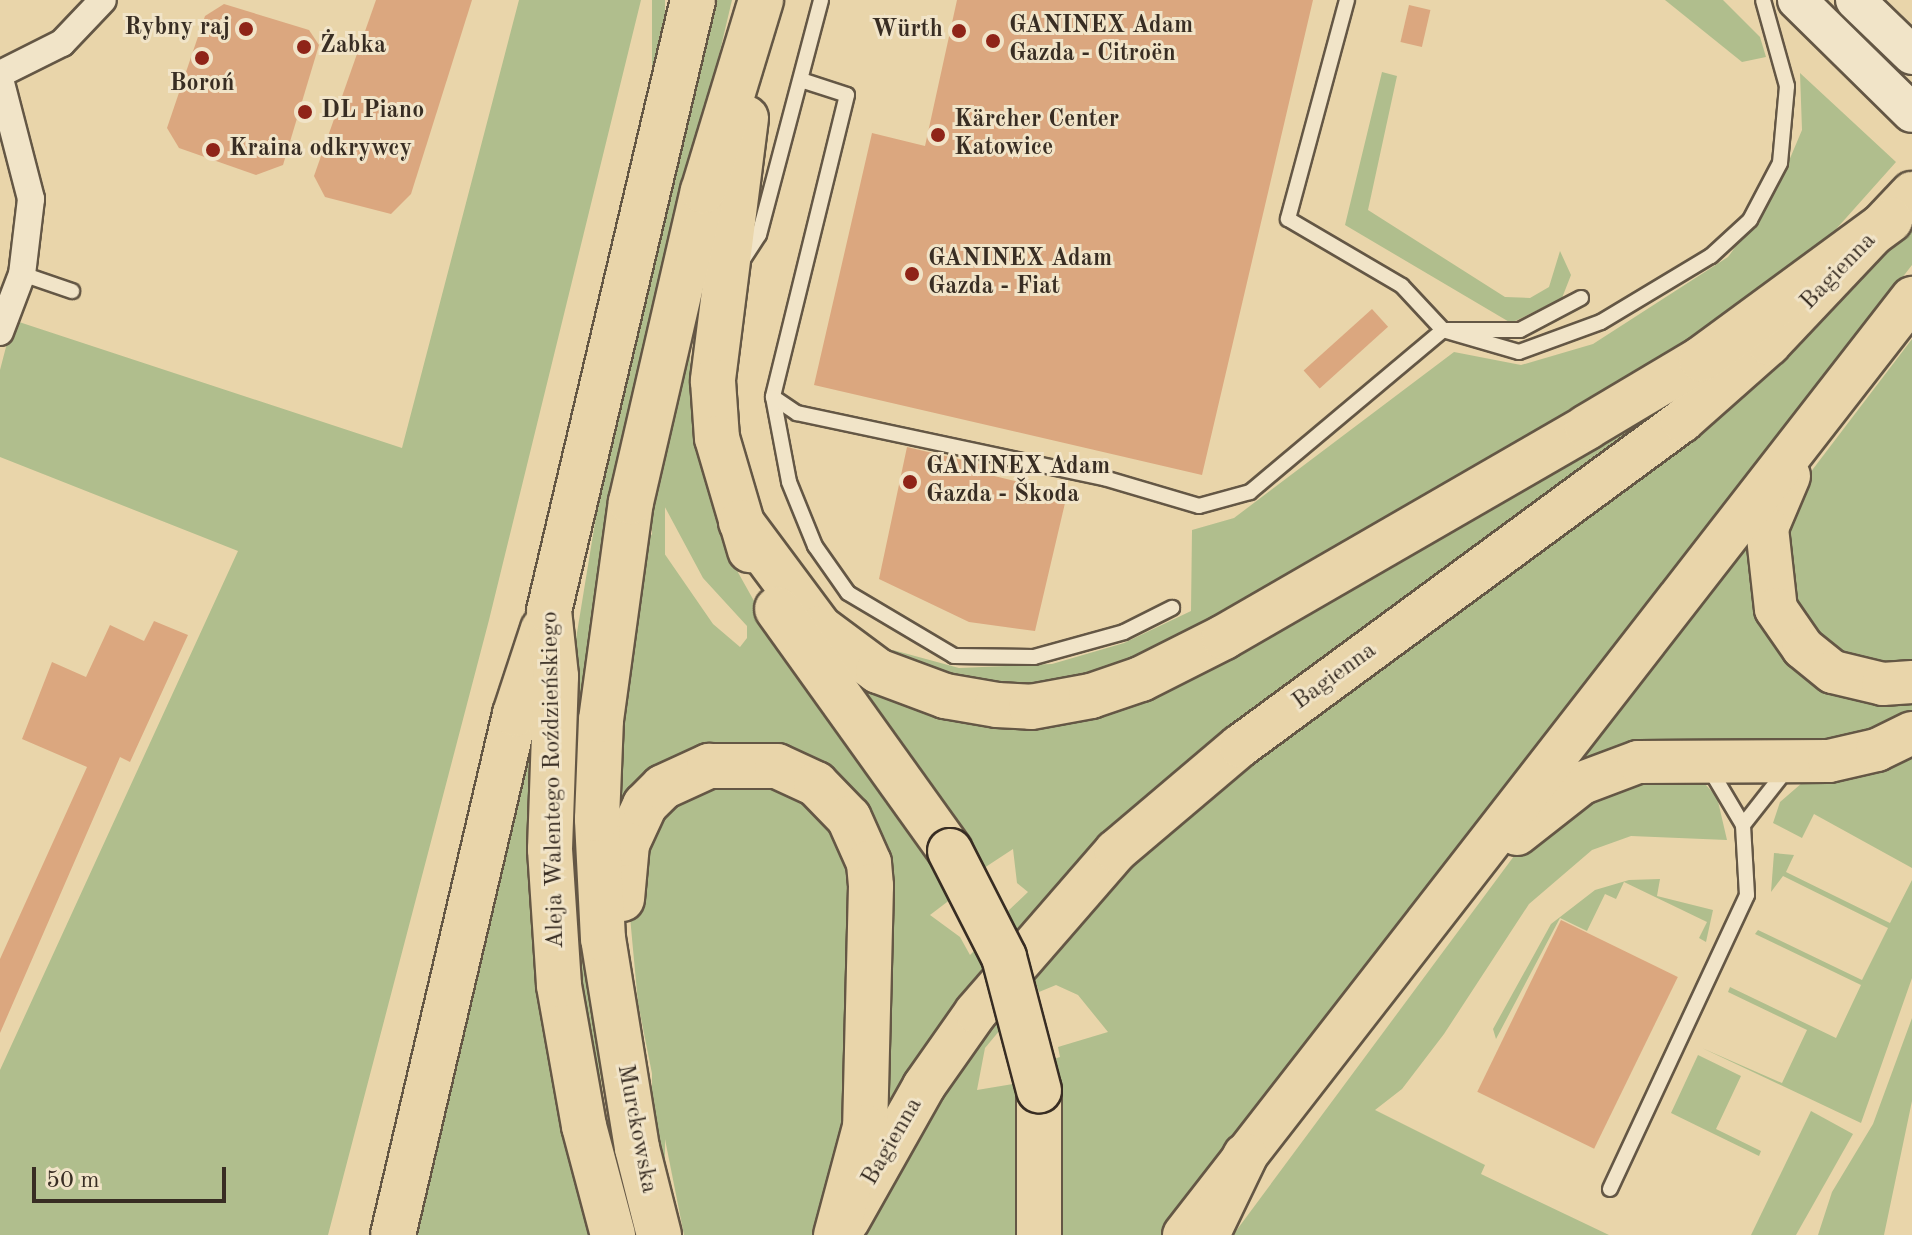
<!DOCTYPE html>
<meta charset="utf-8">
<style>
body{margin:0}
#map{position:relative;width:1912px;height:1235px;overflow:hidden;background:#e9d5aa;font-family:"Old Standard TT",serif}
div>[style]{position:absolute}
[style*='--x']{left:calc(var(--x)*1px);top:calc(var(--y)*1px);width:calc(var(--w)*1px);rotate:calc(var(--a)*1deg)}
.green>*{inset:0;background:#b0be8d;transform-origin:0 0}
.building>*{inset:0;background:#dba77f;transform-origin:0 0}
.roads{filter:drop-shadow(2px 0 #645745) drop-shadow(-2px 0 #645745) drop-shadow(0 2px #645745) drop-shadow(0 -2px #645745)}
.lane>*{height:14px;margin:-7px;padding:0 7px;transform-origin:7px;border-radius:7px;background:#f1e4c8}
.street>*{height:26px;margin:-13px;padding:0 13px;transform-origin:13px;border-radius:13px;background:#f1e4c8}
.secondary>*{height:38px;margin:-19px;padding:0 19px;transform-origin:19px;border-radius:19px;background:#f1e4c8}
.primary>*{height:42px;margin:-21px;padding:0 21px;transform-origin:21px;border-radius:21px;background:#e9d5aa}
.highway>*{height:44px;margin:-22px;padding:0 22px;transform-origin:22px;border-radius:22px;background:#e9d5aa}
.bridges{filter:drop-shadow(2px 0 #382d23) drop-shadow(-2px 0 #382d23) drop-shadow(0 2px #382d23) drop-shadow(0 -2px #382d23)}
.highway-bridge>*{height:44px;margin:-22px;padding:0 22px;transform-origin:22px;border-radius:22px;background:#e9d5aa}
.dots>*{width:22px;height:22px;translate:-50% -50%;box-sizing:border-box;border:4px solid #f1e4c8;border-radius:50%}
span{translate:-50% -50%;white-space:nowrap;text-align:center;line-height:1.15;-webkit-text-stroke:6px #f1e4c8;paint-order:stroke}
.poi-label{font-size:24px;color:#382d23;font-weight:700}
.left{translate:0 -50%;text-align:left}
.right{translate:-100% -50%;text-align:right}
.street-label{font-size:24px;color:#382d23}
.scale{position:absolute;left:32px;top:1167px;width:194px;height:36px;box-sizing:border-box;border:4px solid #382d23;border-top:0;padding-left:10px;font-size:24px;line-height:28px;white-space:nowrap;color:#382d23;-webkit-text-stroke:6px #f1e4c8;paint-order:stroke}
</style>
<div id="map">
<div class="green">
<div style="clip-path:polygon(519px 0,641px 0,489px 620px,328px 1235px,0 1235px,0 1070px,238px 551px,0 457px,0 370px,13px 320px,402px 448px)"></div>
<div style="left:652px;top:0;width:13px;height:1267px"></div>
<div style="clip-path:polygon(714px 0,732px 0,678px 229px,587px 972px,605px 1110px,635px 1235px,629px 1235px,570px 947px,575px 645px,600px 492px)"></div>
<div style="clip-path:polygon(1665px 0,1723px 0,1760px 37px,1766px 57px,1742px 62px)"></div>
<div style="clip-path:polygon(1382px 72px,1397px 76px,1368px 210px,1505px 297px,1530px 298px,1549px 287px,1560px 251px,1571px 275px,1562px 298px,1511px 323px,1345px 225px)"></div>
<div style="clip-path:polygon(1800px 73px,1896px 162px,1788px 283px,1324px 562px,1108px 675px,998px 690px,887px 658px,893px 650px,959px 668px,1052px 664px,1124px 643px,1191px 611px,1192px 530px,1234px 518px,1454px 352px,1521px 365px,1593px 344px,1728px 257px,1777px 189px,1802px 130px)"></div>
<div style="clip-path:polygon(1912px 227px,1912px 265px,1163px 1235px,1056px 1235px,1051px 1060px,1060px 1057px,1058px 1047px,1108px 1032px,1078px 995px,1056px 985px,1039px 992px,1031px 967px,1151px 841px,1793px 343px)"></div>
<div style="clip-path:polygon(1912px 339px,1912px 667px,1856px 663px,1802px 625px,1781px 551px,1796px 497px,1813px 469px)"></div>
<div style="clip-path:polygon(689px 344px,697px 450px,735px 567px,763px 617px,924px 842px,951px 899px,930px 915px,960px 937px,970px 955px,978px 947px,987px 970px,887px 1118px,885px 946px,804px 759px,619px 812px,620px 682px,644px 524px,713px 624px,740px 647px,747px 638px,747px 626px,703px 578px,659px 496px,659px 464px)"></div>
<div style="clip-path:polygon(1691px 389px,1071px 873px,1017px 932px,1008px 911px,1028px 892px,1017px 883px,1013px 849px,981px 870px,836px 662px,1020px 718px)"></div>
<div style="clip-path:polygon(1744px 538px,1756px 599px,1912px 698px,1912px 716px,1862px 739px,1573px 769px,1574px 758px)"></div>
<div style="clip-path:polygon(531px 739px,597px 1235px,409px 1235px)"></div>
<div style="clip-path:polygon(1912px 757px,1912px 868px,1814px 814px,1802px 838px,1773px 823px,1780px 802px,1802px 783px,1877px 773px)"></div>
<div style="clip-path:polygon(1681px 777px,1705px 784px,1717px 797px,1727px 840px,1631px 836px,1592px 850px,1529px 904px,1444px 1034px,1402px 1089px,1375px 1110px,1485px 1165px,1481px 1174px,1609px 1235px,1233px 1235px,1517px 852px,1619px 783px)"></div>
<div style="clip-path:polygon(759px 779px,821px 810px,850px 859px,854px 1087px,834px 1190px,812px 1235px,684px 1235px,638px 1003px,629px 906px,654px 821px,696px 787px)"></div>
<div style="clip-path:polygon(1774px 853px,1794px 855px,1786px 872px,1890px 923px,1912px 880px,1912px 978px,1861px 1123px,1702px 1048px,1782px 1083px,1807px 1030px,1728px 992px,1730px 987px,1836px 1038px,1861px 985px,1755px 934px,1758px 930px,1862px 980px,1888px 928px,1783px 876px,1771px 892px)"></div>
<div style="clip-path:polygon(1660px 879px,1657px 896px,1713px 910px,1706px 942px,1699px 938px,1707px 922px,1624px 882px,1616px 899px,1605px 894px,1587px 931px,1560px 918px,1496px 1039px,1493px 1029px,1551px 924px,1595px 890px,1629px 880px)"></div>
<div style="clip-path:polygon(1000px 1008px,1005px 1024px,985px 1048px,977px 1090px,1013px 1084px,1015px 1094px,1021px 1093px,1022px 1235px,863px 1235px,913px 1138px)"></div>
<div style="clip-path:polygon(1912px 1018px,1912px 1101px,1884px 1235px,1818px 1235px,1832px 1192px,1873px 1124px)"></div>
<div style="clip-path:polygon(1698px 1055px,1741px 1076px,1716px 1129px,1761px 1151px,1759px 1156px,1671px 1113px)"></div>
<div style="clip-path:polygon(1811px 1111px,1853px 1134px,1796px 1235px,1751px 1235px)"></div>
</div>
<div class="building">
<div style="clip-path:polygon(376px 0,472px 0,411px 194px,391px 214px,325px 197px,314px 176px)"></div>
<div style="clip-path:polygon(957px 0,1313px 0,1202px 475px,814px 385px,872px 133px,925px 146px)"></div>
<div style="clip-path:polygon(224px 4px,309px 30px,319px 45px,283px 165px,256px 175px,179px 148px,167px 128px,205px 16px)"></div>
<div style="left:1409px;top:5px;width:22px;height:38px;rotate:13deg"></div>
<div style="left:1372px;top:309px;width:24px;height:92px;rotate:48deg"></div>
<div style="clip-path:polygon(907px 447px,988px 466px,986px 474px,1044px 488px,1041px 499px,1065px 503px,1035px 631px,969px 622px,879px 579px)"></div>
<div style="clip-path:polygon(154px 621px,188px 635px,130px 762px,120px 757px,0 1033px,0 959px,87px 767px,22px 739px,52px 662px,86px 677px,110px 625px,144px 641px)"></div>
<div style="left:1561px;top:920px;width:130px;height:191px;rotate:26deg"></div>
</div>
<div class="roads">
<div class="lane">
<div style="--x:1347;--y:0;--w:227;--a:105.1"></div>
<div style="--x:1288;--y:219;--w:132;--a:30.4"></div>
<div style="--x:1402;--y:286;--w:60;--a:47"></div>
<div style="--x:1443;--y:330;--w:79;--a:16.1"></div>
<div style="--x:1519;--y:352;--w:87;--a:-20.1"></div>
<div style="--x:1601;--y:322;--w:128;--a:-31"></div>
<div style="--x:1711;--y:256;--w:53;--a:-42.7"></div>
<div style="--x:1750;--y:220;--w:64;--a:-62.2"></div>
<div style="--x:1780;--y:163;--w:77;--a:-84.8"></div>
<div style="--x:1787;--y:86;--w:89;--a:-105.6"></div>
<div style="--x:804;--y:81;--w:45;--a:18"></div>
<div style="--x:847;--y:95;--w:311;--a:103.8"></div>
<div style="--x:773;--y:397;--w:86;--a:79.3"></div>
<div style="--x:789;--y:482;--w:69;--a:67.9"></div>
<div style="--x:815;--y:546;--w:57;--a:54.9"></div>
<div style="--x:848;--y:593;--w:123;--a:30.7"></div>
<div style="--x:954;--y:656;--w:80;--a:0.7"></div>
<div style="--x:1034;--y:657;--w:93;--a:-15.5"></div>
<div style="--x:1124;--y:632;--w:54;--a:-26.6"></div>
<div style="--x:742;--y:261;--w:31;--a:-57"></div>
<div style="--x:759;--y:235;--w:243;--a:-75.2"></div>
<div style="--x:22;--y:274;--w:53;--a:18.8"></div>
<div style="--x:773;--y:397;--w:29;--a:34"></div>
<div style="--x:797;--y:413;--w:314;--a:12"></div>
<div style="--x:1104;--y:478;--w:99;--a:16.4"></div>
<div style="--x:1199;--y:506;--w:53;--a:-15.4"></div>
<div style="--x:1250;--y:492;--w:252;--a:-40"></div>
<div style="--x:1443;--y:330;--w:77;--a:0"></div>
<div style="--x:1520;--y:330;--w:69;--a:-27.7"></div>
<div style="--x:1743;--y:825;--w:71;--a:-51.8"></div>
<div style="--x:1610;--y:1189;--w:324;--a:-65"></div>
<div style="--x:1747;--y:895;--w:70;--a:-93.3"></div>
<div style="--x:1743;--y:825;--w:63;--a:-120.7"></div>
</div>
<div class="street">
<div style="--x:0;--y:74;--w:69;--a:-26.6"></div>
<div style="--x:62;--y:43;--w:59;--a:-46.4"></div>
<div style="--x:0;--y:79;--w:124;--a:75.5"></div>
<div style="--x:31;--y:199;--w:76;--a:96.8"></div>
<div style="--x:22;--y:274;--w:62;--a:110.8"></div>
</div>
<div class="secondary">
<div style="--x:1797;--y:0;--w:161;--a:44.5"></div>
<div style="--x:1855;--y:0;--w:79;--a:44"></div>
</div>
<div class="primary">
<div style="--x:1789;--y:476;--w:56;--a:112.9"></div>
<div style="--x:1767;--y:528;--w:81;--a:83.7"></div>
<div style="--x:1776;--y:609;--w:47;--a:55.3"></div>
<div style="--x:1803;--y:648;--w:38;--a:39"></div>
<div style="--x:1833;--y:672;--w:51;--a:13.5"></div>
<div style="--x:1883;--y:684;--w:29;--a:-4"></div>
<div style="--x:1517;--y:834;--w:83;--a:-38.1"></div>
<div style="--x:1582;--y:783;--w:60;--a:-20.6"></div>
<div style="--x:1638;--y:762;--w:191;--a:-0.3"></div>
<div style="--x:1829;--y:761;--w:49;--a:-12.9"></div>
<div style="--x:1877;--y:750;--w:39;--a:-26"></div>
<div style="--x:848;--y:1221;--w:155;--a:-60.6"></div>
<div style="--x:924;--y:1086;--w:90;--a:-54.9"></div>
<div style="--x:976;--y:1012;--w:213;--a:-49"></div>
<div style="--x:1116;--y:851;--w:162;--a:-40.3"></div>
<div style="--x:1240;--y:746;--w:549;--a:-36.33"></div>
<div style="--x:1682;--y:421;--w:116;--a:-41.5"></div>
<div style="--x:1769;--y:344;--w:208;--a:-46.6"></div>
<div style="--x:1184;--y:1235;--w:1187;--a:-52.15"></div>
</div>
<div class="highway">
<div style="--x:746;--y:118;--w:265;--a:97.2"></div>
<div style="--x:713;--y:381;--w:57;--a:86"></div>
<div style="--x:717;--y:438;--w:117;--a:73.6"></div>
<div style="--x:741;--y:522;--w:132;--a:53.3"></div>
<div style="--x:820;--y:628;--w:72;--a:36.6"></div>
<div style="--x:878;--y:671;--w:72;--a:20.5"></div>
<div style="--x:945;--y:696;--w:53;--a:9.8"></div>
<div style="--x:997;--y:705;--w:34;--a:3"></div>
<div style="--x:1031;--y:707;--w:61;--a:-10.4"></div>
<div style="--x:1091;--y:696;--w:53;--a:-18.8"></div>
<div style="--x:1141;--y:679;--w:93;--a:-26.8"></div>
<div style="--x:1224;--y:637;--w:419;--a:-30"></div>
<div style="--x:1587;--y:427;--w:133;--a:-30.8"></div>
<div style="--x:1701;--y:359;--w:235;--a:-36.3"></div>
<div style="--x:777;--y:609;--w:297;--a:54.4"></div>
<div style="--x:622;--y:899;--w:55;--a:-84.8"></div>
<div style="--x:627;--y:844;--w:43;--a:-65.2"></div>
<div style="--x:645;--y:805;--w:25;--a:-45"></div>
<div style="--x:663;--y:787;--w:51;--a:-24.5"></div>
<div style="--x:709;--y:766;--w:68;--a:0"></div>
<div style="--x:777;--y:766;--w:43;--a:24.8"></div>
<div style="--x:816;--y:784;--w:47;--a:45.9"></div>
<div style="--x:849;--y:818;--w:49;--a:66"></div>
<div style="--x:869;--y:863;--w:23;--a:85"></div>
<div style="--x:871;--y:886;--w:241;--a:91.4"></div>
<div style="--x:865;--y:1127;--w:112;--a:105"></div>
<div style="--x:1039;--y:1090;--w:145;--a:90"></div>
<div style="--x:393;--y:1235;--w:535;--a:-76.82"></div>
<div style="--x:515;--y:714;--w:89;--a:-71.8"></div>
<div style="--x:613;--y:1235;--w:113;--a:-104.9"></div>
<div style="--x:584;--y:1126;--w:143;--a:-100.1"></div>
<div style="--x:559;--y:985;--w:136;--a:-93.8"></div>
<div style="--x:550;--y:849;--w:173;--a:-88"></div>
<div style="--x:556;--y:676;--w:65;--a:-96.1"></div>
<div style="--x:549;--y:611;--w:628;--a:-76.74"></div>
<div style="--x:659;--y:1235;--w:90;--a:-104.2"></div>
<div style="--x:637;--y:1148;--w:212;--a:-99.2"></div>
<div style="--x:603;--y:939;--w:120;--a:-92.9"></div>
<div style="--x:597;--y:819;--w:99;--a:-87.7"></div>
<div style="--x:601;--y:720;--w:220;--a:-82.2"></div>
<div style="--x:631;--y:502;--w:319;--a:-77"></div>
<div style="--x:703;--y:191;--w:200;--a:-73.1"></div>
<div style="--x:1207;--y:1235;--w:88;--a:-64.3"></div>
</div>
</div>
<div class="bridges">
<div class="highway-bridge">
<div style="--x:950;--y:851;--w:119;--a:63"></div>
<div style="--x:1004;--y:957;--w:138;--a:75.3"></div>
</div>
</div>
<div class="dots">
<div style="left:246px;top:29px;background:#8f2418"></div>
<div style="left:959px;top:31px;background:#8f2418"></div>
<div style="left:993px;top:41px;background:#8f2418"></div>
<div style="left:304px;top:47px;background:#8f2418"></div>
<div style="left:202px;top:58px;background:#8f2418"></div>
<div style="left:305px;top:112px;background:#8f2418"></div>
<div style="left:938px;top:135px;background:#8f2418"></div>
<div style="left:213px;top:150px;background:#8f2418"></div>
<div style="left:912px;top:274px;background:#8f2418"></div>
<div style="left:910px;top:482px;background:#8f2418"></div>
</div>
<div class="poi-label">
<span class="left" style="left:1009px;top:41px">GANINEX Adam<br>Gazda - Citroën</span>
<span class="right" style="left:230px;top:29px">Rybny raj</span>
<span class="right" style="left:943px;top:31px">Würth</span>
<span class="left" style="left:320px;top:47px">Żabka</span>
<span style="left:202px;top:85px">Boroń</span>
<span class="left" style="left:321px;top:112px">DL Piano</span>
<span class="left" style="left:954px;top:135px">Kärcher Center<br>Katowice</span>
<span class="left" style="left:229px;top:150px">Kraina odkrywcy</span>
<span class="left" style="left:928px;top:274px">GANINEX Adam<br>Gazda - Fiat</span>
<span class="left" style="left:926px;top:482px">GANINEX Adam<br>Gazda - Škoda</span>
</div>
<div class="street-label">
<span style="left:1839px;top:272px;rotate:-46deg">Bagienna</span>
<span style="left:1335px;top:677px;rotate:-36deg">Bagienna</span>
<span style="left:554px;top:780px;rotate:-91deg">Aleja Walentego Roździeńskiego</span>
<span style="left:636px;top:1129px;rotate:79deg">Murckowska</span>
<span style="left:893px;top:1142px;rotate:-60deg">Bagienna</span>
</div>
<div class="scale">50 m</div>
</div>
